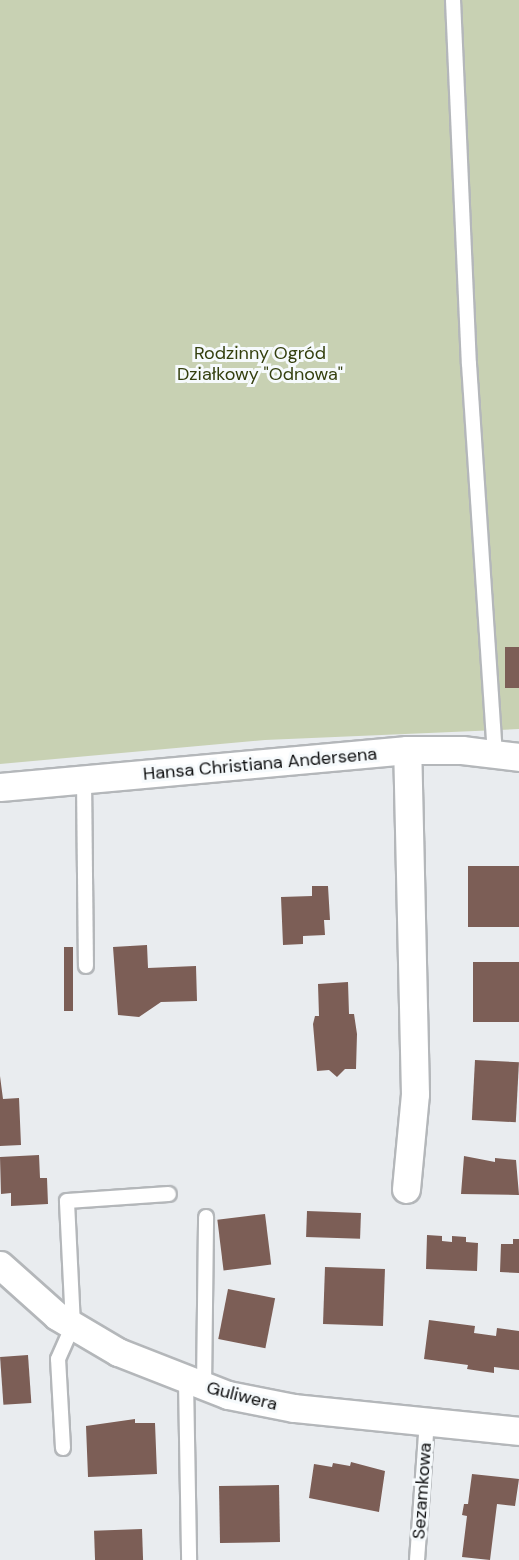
<!DOCTYPE html>
<meta charset="utf-8">
<style>
body{margin:0}
#map{position:relative;width:519px;height:1560px;overflow:hidden;background:#e9ecef;font-family:"DM Sans",sans-serif}
div>[style]{position:absolute}
[style*='--x']{left:calc(var(--x)*1px);top:calc(var(--y)*1px);width:calc(var(--w)*1px);rotate:calc(var(--a)*1deg)}
.green>*{inset:0;background:#c8d1b3}
.building>*{inset:0;background:#7c5e56;transform-origin:0 0}
.roads{filter:drop-shadow(2px 0 #b4b7ba) drop-shadow(-2px 0 #b4b7ba) drop-shadow(0 2px #b4b7ba) drop-shadow(0 -2px #b4b7ba)}
.service>*{height:14px;margin:-7px;padding:0 7px;transform-origin:7px;border-radius:7px;background:#fff}
.minor>*{height:27px;margin:-13.5px;padding:0 13.5px;transform-origin:13.5px;border-radius:13.5px;background:#fff}
span{translate:-50% -50%;white-space:nowrap;text-align:center;line-height:1.15;-webkit-text-stroke:6px #f6fafc;paint-order:stroke}
.park-label{font-size:18px;color:#343f0e}
.street-label{font-size:18px;color:#0c0d0e}
</style>
<div id="map">
<div class="green">
<div style="clip-path:polygon(0 0,519px 0,519px 729px,265px 740px,0 764px)"></div>
</div>
<div class="building">
<div style="left:519px;top:647px;width:41px;height:14px;rotate:90deg"></div>
<div style="left:519px;top:866px;width:61px;height:51px;rotate:90deg"></div>
<div style="clip-path:polygon(312px 886px,328px 886px,330px 920px,324px 920px,325px 935px,303px 936px,303px 944px,283px 945px,281px 897px,312px 896px)"></div>
<div style="clip-path:polygon(147px 945px,148px 968px,196px 966px,197px 1001px,161px 1002px,139px 1017px,118px 1015px,113px 947px)"></div>
<div style="left:64px;top:947px;width:9px;height:64px"></div>
<div style="left:519px;top:962px;width:60px;height:46px;rotate:90deg"></div>
<div style="clip-path:polygon(348px 982px,349px 1014px,354px 1014px,357px 1034px,356px 1069px,345px 1069px,337px 1077px,329px 1070px,317px 1071px,313px 1024px,315px 1016px,319px 1016px,318px 984px)"></div>
<div style="left:475px;top:1060px;width:44px;height:60px;rotate:3deg"></div>
<div style="clip-path:polygon(0 1076px,3px 1099px,19px 1098px,21px 1145px,0 1146px)"></div>
<div style="clip-path:polygon(39px 1155px,40px 1178px,47px 1178px,48px 1204px,11px 1206px,11px 1193px,1px 1194px,0 1157px)"></div>
<div style="clip-path:polygon(464px 1156px,495px 1162px,495px 1158px,516px 1160px,519px 1195px,461px 1194px)"></div>
<div style="left:307px;top:1211px;width:54px;height:26px;rotate:2deg"></div>
<div style="left:265px;top:1214px;width:51px;height:48px;rotate:83deg"></div>
<div style="clip-path:polygon(427px 1235px,442px 1236px,442px 1241px,452px 1242px,452px 1236px,466px 1237px,466px 1242px,478px 1243px,477px 1271px,426px 1269px)"></div>
<div style="clip-path:polygon(513px 1239px,519px 1239px,519px 1273px,500px 1272px,501px 1244px,513px 1244px)"></div>
<div style="left:325px;top:1267px;width:60px;height:57px;rotate:2deg"></div>
<div style="left:228px;top:1289px;width:48px;height:51px;rotate:11deg"></div>
<div style="clip-path:polygon(429px 1320px,475px 1326px,474px 1333px,496px 1336px,497px 1328px,519px 1331px,519px 1370px,494px 1367px,494px 1373px,480px 1371px,467px 1369px,468px 1365px,424px 1359px)"></div>
<div style="left:28px;top:1355px;width:48px;height:28px;rotate:86deg"></div>
<div style="clip-path:polygon(135px 1419px,135px 1423px,155px 1423px,157px 1474px,88px 1477px,86px 1426px)"></div>
<div style="clip-path:polygon(351px 1462px,385px 1471px,379px 1512px,309px 1498px,314px 1464px,332px 1467px,333px 1463px,350px 1466px)"></div>
<div style="clip-path:polygon(472px 1474px,519px 1479px,515px 1506px,497px 1504px,490px 1560px,462px 1557px,467px 1516px,462px 1515px,464px 1504px,468px 1504px)"></div>
<div style="left:279px;top:1485px;width:57px;height:60px;rotate:89deg"></div>
<div style="left:142px;top:1529px;width:31px;height:48px;rotate:88deg"></div>
</div>
<div class="roads">
<div class="service">
<div style="--x:453;--y:0;--w:364;--a:87.5"></div>
<div style="--x:469;--y:364;--w:390;--a:86.2"></div>
<div style="--x:84;--y:779;--w:187;--a:89.4"></div>
<div style="--x:186;--y:1381;--w:179;--a:89"></div>
<div style="--x:204;--y:1387;--w:170;--a:-89.3"></div>
<div style="--x:63;--y:1448;--w:89;--a:-93.2"></div>
<div style="--x:58;--y:1359;--w:37;--a:-66"></div>
<div style="--x:73;--y:1325;--w:124;--a:-92.8"></div>
<div style="--x:67;--y:1201;--w:102;--a:-3.9"></div>
<div style="--x:417;--y:1560;--w:139;--a:-85.9"></div>
</div>
<div class="minor">
<div style="--x:0;--y:787;--w:409;--a:-5.2"></div>
<div style="--x:407;--y:750;--w:55;--a:0"></div>
<div style="--x:462;--y:750;--w:57;--a:7"></div>
<div style="--x:406;--y:1189;--w:95;--a:-84.6"></div>
<div style="--x:415;--y:1094;--w:344;--a:-91.3"></div>
<div style="--x:0;--y:1265;--w:76;--a:41.8"></div>
<div style="--x:57;--y:1316;--w:71;--a:30.5"></div>
<div style="--x:118;--y:1352;--w:118;--a:21.4"></div>
<div style="--x:228;--y:1395;--w:67;--a:11.1"></div>
<div style="--x:294;--y:1408;--w:226;--a:5.8"></div>
</div>
</div>
<div class="park-label">
<span style="left:260px;top:364px">Rodzinny Ogród<br>Działkowy "Odnowa"</span>
</div>
<div class="street-label">
<span style="left:260px;top:764px;rotate:-5deg">Hansa Christiana Andersena</span>
<span style="left:242px;top:1396px;rotate:14deg">Guliwera</span>
<span style="left:422px;top:1491px;rotate:-86deg">Sezamkowa</span>
</div>
</div>
